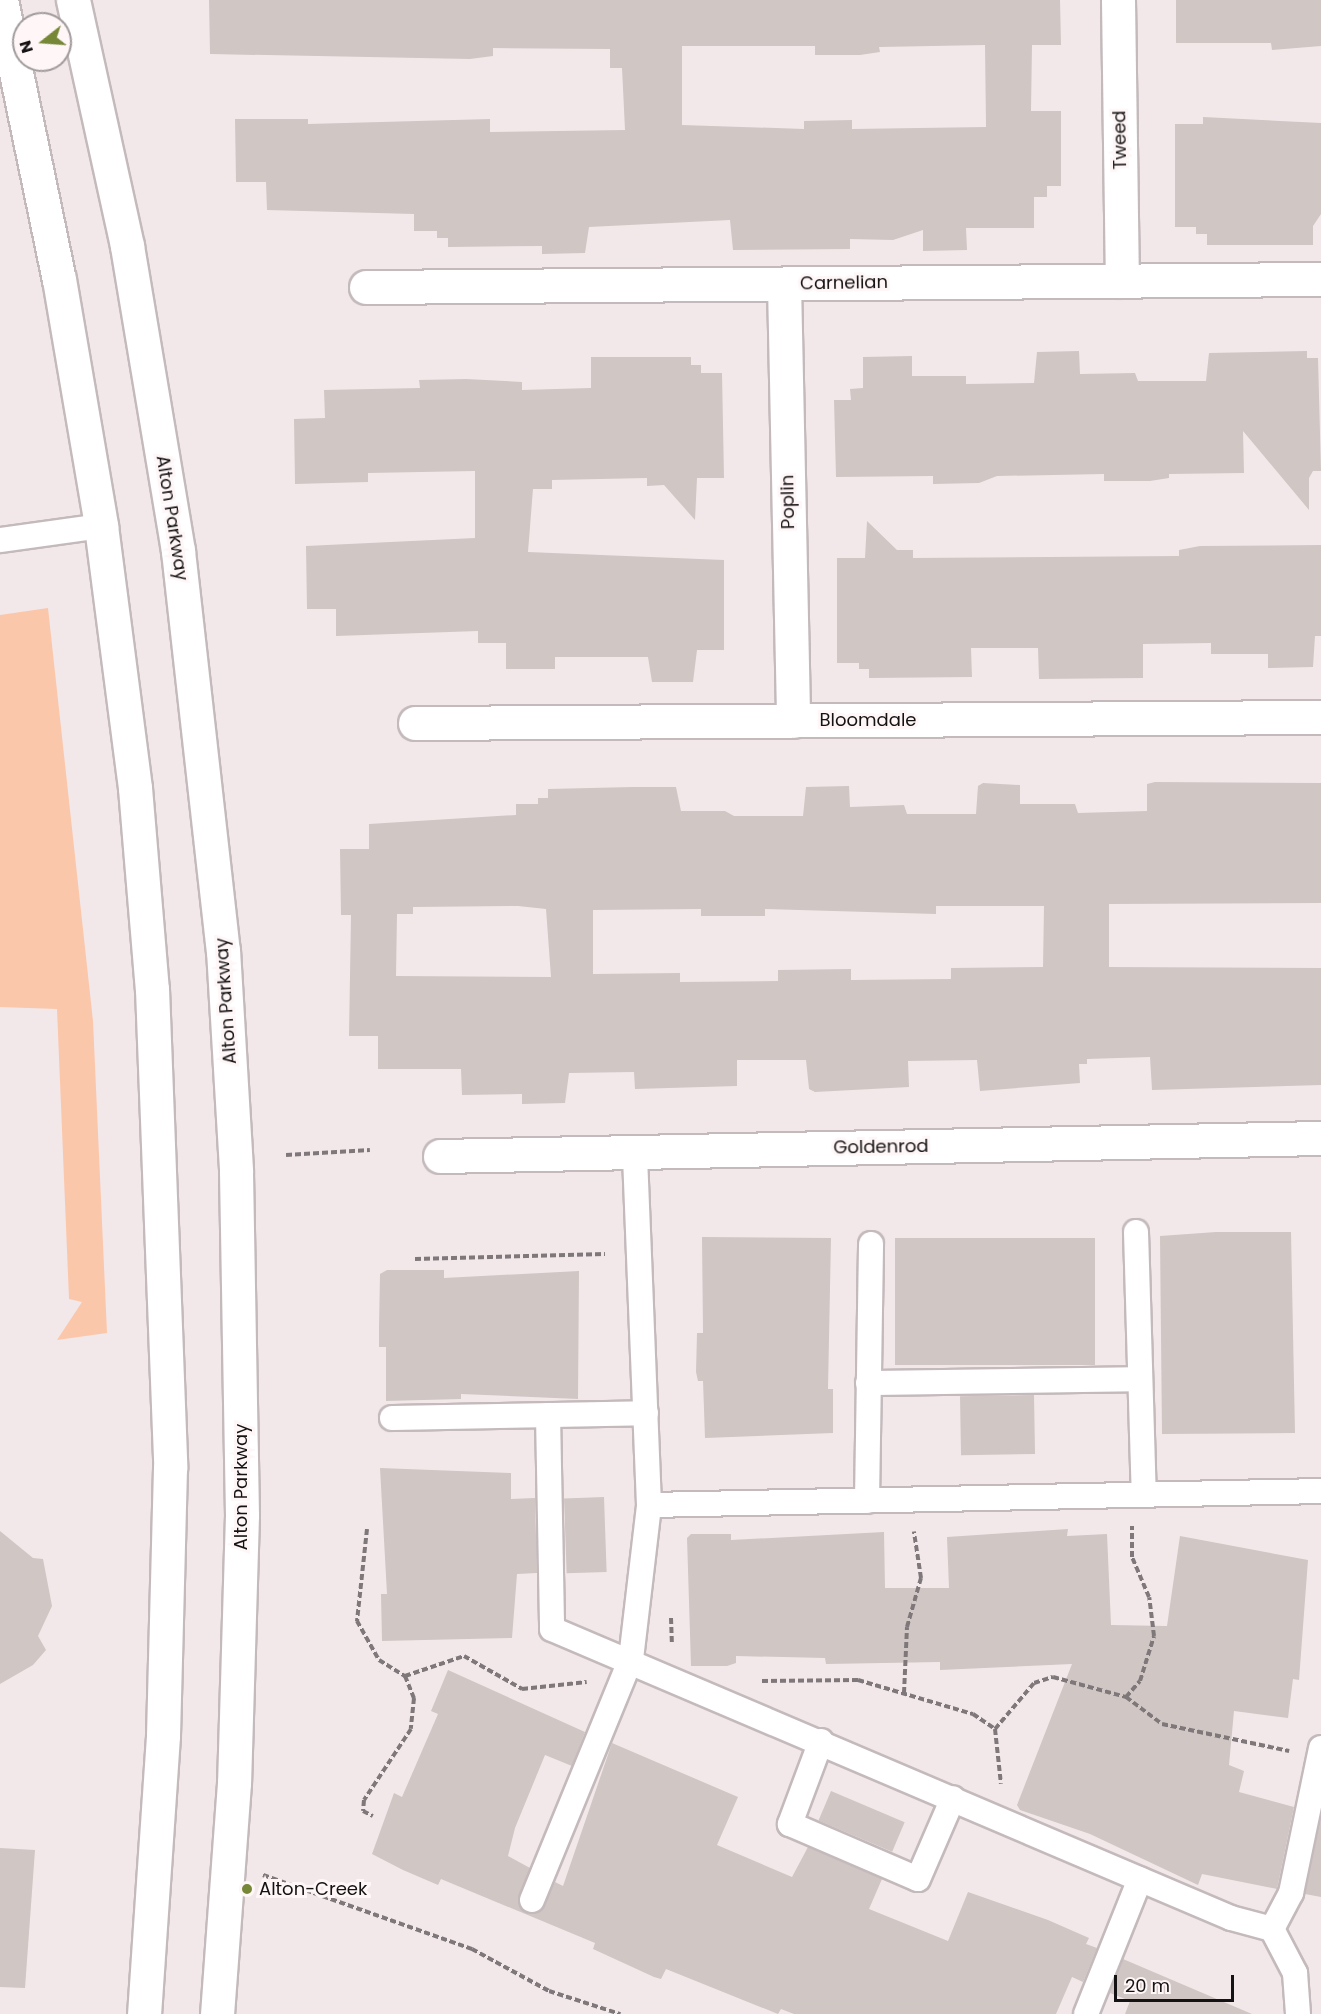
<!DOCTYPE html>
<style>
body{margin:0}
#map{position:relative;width:1321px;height:2014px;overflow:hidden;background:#f2e8ea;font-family:Poppins,sans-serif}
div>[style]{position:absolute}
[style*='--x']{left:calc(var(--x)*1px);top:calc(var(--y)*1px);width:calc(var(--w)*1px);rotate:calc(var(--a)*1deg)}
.green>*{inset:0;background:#fbc7aa}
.building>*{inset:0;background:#d0c6c4;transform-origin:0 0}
.path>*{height:4px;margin-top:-2px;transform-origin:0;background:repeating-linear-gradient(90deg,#7f787a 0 6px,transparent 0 9px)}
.roads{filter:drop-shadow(2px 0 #c4babc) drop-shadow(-2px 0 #c4babc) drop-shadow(0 2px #c4babc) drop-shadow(0 -2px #c4babc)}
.lane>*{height:24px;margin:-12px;padding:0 12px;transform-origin:12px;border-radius:12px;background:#fff}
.street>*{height:33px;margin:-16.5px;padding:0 16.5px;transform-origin:16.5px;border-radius:16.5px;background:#fff}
.secondary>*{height:33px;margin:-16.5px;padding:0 16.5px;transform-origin:16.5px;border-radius:16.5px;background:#fff}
.dots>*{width:16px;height:16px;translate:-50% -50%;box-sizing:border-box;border:3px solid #fef6f7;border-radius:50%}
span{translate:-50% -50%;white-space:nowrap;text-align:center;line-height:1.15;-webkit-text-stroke:6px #fef6f7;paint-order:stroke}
.street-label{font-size:18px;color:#151213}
.poi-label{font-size:18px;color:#151213}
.left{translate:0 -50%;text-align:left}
.north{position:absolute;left:12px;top:12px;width:60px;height:60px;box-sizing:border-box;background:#fef6f7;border:2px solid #a19b9c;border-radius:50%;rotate:253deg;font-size:16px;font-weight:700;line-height:24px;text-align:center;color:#151213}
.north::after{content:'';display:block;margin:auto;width:21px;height:27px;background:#768837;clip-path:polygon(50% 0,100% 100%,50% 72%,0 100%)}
.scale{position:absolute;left:1114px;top:1975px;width:120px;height:27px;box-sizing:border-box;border:3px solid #151213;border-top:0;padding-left:8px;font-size:18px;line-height:21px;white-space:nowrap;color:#151213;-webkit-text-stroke:4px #fef6f7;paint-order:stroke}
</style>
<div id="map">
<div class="green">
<div style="clip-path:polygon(48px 608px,93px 1021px,107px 1333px,57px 1340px,82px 1302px,69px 1299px,57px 1009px,0 1007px,0 615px)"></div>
</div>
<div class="building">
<div style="clip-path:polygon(evenodd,209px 0,1060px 0,1061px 45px,1032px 45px,1031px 111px,1061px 111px,1061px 186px,1047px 186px,1047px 197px,1034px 197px,1034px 228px,966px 228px,967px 250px,923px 251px,923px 230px,893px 240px,850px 239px,850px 249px,733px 250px,730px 220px,589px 227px,585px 253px,542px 254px,542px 246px,448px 247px,448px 238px,437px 238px,437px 231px,414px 231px,414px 214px,267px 210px,266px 182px,236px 182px,235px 119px,308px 119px,308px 124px,490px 119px,490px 132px,625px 130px,622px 68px,610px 68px,610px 49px,493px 48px,493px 56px,470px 59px,210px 54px,209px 0,985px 45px,986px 127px,852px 129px,852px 120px,804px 121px,804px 129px,682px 125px,682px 46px,815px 46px,815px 55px,860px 55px,880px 52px,879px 47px,985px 45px)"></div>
<div style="clip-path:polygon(1176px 0,1321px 0,1321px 46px,1272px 50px,1271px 43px,1176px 43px)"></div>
<div style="clip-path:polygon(1203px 117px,1321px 123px,1321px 214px,1313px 226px,1313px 245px,1207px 245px,1207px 234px,1196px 234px,1196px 227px,1175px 227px,1175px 124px,1203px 124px)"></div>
<div style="clip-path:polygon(1079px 351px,1080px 374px,1135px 373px,1138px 381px,1206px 381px,1209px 353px,1307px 351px,1307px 358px,1318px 358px,1321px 471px,1313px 471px,1309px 478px,1309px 510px,1243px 431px,1244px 473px,1169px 474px,1169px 478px,1150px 481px,1104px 481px,1104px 474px,997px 476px,979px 483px,933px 484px,933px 476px,836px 477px,834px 400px,851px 400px,850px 389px,863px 388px,863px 357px,912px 356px,912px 376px,966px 376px,966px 384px,1034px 383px,1037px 352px)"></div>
<div style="clip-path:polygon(591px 357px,691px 357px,691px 365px,701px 365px,701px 373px,722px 373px,724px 478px,697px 478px,695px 520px,664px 485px,647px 486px,647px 478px,552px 480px,552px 489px,533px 489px,528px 552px,724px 560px,724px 650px,697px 650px,693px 682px,652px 682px,648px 657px,555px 657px,555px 669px,506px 669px,506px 643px,478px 643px,478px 631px,336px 636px,336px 609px,307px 609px,306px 546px,475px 538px,475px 471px,368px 473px,368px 482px,295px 484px,294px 419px,325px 418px,324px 390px,420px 388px,419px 380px,466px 379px,522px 382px,522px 390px,591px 388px)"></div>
<div style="clip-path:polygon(867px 521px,897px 550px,913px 550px,913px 558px,1179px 556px,1179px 550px,1200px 546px,1321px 545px,1321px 636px,1315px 636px,1313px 667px,1268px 668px,1268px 654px,1211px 654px,1211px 643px,1143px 644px,1143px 678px,1039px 679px,1038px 648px,971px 648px,972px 677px,869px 678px,869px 669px,859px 669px,859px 663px,837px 663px,837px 558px,865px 558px)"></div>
<div style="clip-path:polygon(evenodd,1155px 782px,1321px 783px,1321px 903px,1109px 904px,1109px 967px,1321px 968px,1321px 1085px,1152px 1090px,1150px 1057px,1087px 1059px,1087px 1064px,1079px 1064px,1080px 1083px,980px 1091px,977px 1060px,908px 1061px,909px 1087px,815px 1092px,809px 1089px,806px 1060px,737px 1060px,737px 1086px,635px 1089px,634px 1072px,569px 1073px,565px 1103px,522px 1104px,522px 1094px,462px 1095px,461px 1069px,378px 1069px,378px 1036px,349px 1036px,351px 915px,341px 915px,340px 849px,369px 849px,369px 824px,516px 815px,516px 804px,538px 804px,538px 798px,548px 798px,548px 789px,633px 787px,676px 787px,681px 811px,725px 811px,734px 816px,803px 816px,806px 787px,849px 786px,850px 807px,904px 805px,907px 814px,976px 814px,978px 786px,983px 783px,1020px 785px,1020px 804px,1075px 804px,1078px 813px,1147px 811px,1147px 784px,1155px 782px,518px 906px,546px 909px,551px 977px,396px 976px,397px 914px,413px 914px,413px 907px,518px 906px,1155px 782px,936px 906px,1044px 906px,1043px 967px,951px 968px,951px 979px,851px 980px,851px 969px,778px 970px,778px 981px,680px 982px,680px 973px,593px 974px,593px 910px,701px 909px,701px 916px,765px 916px,765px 909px,936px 914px,936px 906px)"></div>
<div style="clip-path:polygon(1216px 1232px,1291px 1232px,1295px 1433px,1162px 1434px,1160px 1236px)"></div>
<div style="clip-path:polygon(702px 1237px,831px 1238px,828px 1389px,833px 1389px,833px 1433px,705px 1438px,703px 1381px,698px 1381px,696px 1372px,697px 1333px,703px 1333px)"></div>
<div style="left:1095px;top:1238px;width:127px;height:200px;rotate:90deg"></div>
<div style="clip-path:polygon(387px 1270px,444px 1270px,444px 1278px,579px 1271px,578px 1399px,461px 1394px,461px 1399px,386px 1401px,386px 1347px,379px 1347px,379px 1328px,380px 1274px)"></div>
<div style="left:1034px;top:1395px;width:59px;height:74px;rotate:89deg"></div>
<div style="clip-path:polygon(380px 1468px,511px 1473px,511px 1499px,535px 1498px,537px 1573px,517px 1574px,512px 1638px,382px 1641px,381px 1594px,387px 1594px)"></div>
<div style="left:604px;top:1497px;width:75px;height:40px;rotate:88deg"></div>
<div style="clip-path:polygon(1068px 1529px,1067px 1536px,1107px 1534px,1111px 1625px,1167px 1626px,1180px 1536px,1308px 1560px,1299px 1680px,1293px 1679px,1288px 1718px,1234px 1711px,1229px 1765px,1244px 1771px,1239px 1792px,1294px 1807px,1277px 1889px,1202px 1874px,1198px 1885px,1090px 1834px,1020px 1810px,1017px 1805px,1072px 1664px,940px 1670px,940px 1662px,826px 1664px,825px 1658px,736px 1656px,736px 1663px,727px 1666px,691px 1666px,687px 1538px,691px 1534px,731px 1534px,731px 1540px,884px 1532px,885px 1588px,949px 1588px,947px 1537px)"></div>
<div style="clip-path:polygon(0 1531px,33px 1558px,43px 1559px,52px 1606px,38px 1636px,46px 1650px,33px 1665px,0 1684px)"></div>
<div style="clip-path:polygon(448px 1670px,585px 1732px,572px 1766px,545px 1755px,515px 1828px,508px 1856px,530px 1868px,518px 1901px,526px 1913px,541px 1911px,555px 1882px,563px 1886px,612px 1743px,738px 1797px,717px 1845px,792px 1877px,808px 1847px,882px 1879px,869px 1909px,948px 1941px,968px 1892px,1048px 1920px,1089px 1938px,1086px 1944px,1097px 1948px,1083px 1982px,1072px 1977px,1056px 2014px,794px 2014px,781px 2009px,778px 2014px,666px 1969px,661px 1979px,654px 1977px,593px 1949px,595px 1943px,441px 1879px,438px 1885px,403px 1870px,372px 1854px,394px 1793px,402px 1797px,438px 1714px,431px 1711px)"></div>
<div style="left:831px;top:1791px;width:80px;height:32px;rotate:23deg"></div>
<div style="clip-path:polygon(1321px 1818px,1321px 1897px,1305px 1894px)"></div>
<div style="clip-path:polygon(0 1848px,35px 1850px,25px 1988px,0 1987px)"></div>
<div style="clip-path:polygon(1123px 1959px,1252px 2014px,1125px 2014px,1130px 2001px,1110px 1993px)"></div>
</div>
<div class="path">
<div style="--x:286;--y:1155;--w:84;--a:-3.4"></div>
<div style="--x:415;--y:1259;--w:190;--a:-1.5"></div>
<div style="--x:367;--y:1529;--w:93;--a:96.2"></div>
<div style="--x:357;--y:1621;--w:45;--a:60.6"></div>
<div style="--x:379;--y:1660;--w:31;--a:32"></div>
<div style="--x:405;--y:1676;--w:24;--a:68"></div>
<div style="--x:414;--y:1698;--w:31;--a:96"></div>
<div style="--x:411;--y:1729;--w:85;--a:123.5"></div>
<div style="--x:364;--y:1800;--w:11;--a:95"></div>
<div style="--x:363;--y:1811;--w:11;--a:27"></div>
<div style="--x:671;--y:1618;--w:25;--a:88"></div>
<div style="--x:405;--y:1676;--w:62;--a:-18.7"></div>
<div style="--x:464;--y:1656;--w:67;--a:29.6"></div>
<div style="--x:522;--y:1689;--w:65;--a:-6.1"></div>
<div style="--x:762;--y:1681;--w:96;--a:-0.6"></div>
<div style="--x:858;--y:1680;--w:120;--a:16.5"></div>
<div style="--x:973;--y:1714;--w:27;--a:34"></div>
<div style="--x:995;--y:1729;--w:55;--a:83.8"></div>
<div style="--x:904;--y:1693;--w:66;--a:-87.4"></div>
<div style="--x:907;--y:1627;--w:51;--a:-74.1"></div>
<div style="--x:921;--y:1578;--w:47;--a:-98.7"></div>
<div style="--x:1126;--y:1697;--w:21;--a:-49"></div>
<div style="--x:1140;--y:1681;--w:47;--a:-72.7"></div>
<div style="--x:1154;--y:1636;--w:39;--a:-97"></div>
<div style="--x:1149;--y:1597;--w:43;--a:-113"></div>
<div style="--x:1132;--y:1557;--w:31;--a:-90"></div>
<div style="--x:995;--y:1729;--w:60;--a:-49.7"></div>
<div style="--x:1034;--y:1683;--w:20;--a:-18"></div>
<div style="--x:1053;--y:1677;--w:76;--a:15.3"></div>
<div style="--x:1126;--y:1697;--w:45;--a:36.9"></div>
<div style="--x:1162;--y:1724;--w:130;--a:12"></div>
<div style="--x:263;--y:1875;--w:222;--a:19.5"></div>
<div style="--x:472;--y:1949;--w:88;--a:28.6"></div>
<div style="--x:549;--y:1991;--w:75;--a:17.9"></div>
</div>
<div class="roads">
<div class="lane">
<div style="--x:0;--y:540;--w:102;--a:-7.9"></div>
<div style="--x:1136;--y:1232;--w:262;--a:88.3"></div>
<div style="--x:868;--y:1383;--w:272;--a:-0.8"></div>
<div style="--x:548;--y:1415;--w:214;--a:88.9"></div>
<div style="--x:552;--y:1629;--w:738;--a:23.06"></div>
<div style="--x:1231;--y:1918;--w:42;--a:15"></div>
<div style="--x:1272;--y:1929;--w:41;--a:-62.2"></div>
<div style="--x:1291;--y:1893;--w:148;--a:-78.3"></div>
<div style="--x:392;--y:1418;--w:254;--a:-1.1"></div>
<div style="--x:867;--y:1501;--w:257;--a:-89.1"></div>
<div style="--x:649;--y:1505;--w:672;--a:-1.19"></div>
<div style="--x:821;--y:1741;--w:89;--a:110.5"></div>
<div style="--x:790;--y:1824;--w:139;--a:23.3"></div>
<div style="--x:918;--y:1879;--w:88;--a:-66.6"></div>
<div style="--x:532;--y:1900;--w:261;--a:-67.7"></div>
<div style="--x:631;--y:1659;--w:155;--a:-83.3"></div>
<div style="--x:649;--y:1505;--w:353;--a:-92.3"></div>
<div style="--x:1272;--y:1929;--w:50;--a:62.4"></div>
<div style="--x:1295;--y:1973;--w:41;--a:85.8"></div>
<div style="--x:1086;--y:2014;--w:145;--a:-68.2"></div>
</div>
<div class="street">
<div style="--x:1118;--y:0;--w:281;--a:89.2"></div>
<div style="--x:784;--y:284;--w:437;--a:88.8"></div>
<div style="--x:366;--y:287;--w:955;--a:-0.48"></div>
<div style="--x:415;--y:723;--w:906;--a:-0.38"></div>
<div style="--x:440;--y:1156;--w:881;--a:-1.17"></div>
</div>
<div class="secondary">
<div style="--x:1;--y:0;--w:285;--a:78.3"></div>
<div style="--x:59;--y:279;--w:251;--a:80.3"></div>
<div style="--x:101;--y:526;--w:264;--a:82.6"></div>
<div style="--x:135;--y:788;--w:202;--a:85.2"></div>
<div style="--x:152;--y:989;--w:479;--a:87.8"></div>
<div style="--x:170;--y:1468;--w:268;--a:91.5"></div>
<div style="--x:163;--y:1736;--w:279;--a:93.9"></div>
<div style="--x:73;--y:0;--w:252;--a:77.6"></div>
<div style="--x:127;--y:246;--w:309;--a:80.5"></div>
<div style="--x:178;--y:551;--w:402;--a:83.6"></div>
<div style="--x:223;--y:950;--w:222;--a:86.6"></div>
<div style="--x:236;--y:1172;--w:343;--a:89"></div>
<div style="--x:242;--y:1515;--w:268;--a:91.7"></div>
<div style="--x:234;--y:1783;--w:232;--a:94.2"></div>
</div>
</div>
<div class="dots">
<div style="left:247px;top:1889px;background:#768837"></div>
</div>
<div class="street-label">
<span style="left:1120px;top:140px;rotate:-91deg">Tweed</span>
<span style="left:844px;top:283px;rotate:-1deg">Carnelian</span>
<span style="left:788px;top:502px;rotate:-91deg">Poplin</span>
<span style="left:172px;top:518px;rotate:81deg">Alton Parkway</span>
<span style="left:868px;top:720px">Bloomdale</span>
<span style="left:226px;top:1001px;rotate:-94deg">Alton Parkway</span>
<span style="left:881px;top:1147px;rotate:-1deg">Goldenrod</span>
<span style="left:241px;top:1487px;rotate:-90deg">Alton Parkway</span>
</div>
<div class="poi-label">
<span class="left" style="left:259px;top:1889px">Alton-Creek</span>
</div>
<div class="north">N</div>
<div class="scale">20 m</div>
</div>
